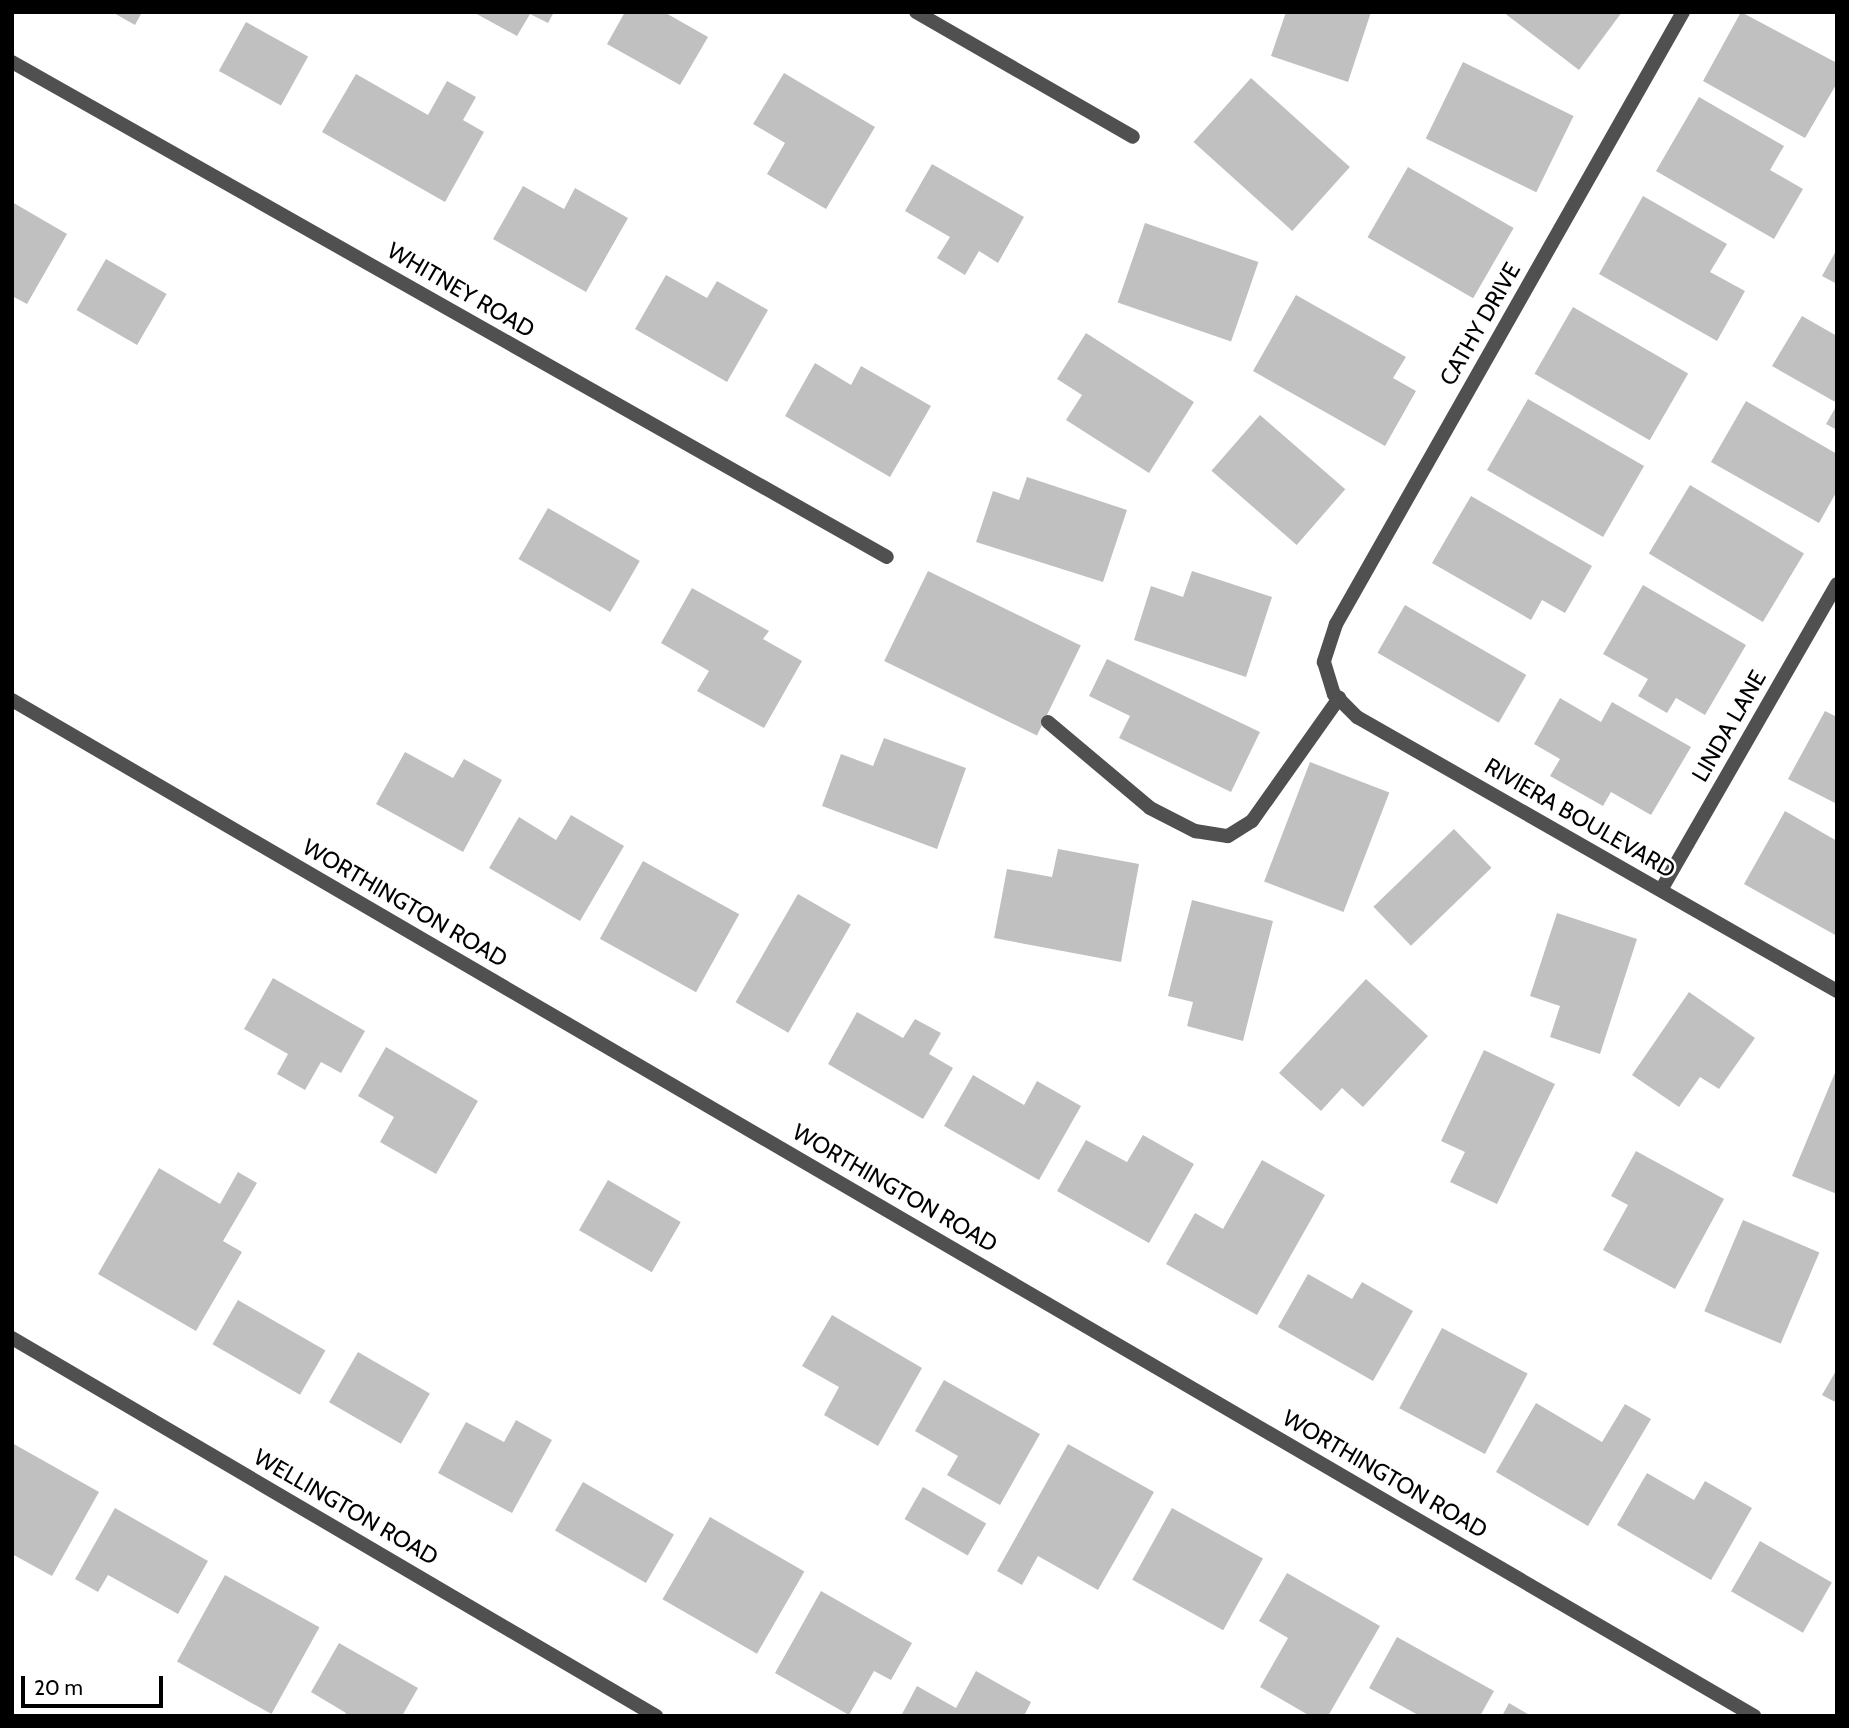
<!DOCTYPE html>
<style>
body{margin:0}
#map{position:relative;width:1849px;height:1728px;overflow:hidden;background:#fff;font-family:Cabin,sans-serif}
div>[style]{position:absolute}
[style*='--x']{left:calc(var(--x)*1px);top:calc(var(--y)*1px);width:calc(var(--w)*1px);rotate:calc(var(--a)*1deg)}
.building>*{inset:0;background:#c0c0c0;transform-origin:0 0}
.lane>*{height:14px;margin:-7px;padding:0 7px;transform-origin:7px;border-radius:7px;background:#505050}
.street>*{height:14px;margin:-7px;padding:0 7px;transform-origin:7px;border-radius:7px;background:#505050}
span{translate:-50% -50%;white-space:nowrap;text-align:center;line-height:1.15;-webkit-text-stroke:5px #fff;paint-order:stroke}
.street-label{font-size:23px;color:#000}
.frame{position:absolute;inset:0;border:14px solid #000;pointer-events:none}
.scale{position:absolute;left:21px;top:1676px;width:142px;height:32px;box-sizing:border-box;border:4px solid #000;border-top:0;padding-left:9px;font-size:21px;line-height:24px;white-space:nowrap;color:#000;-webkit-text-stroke:5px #fff;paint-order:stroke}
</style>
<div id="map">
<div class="building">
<div style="clip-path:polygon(112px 12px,142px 12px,135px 25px)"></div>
<div style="clip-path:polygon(473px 12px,554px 12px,548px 23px,530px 14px,517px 36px)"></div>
<div style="clip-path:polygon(625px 12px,664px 12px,708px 37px,680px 85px,607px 44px)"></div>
<div style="clip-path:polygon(1286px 12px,1371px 12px,1348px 82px,1271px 56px)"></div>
<div style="clip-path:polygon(1503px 12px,1622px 12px,1579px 70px)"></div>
<div style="clip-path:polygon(1741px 12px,1837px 63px,1837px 83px,1805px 138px,1703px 81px)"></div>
<div style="left:246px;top:22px;width:71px;height:56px;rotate:29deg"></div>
<div style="left:1463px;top:62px;width:123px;height:85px;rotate:26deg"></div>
<div style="clip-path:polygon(784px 73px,875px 127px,826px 209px,767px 174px,785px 143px,753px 124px)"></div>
<div style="clip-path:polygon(356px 74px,428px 115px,447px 81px,476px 97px,463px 120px,484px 132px,445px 202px,322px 132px)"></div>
<div style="left:1251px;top:78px;width:133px;height:86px;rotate:42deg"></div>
<div style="clip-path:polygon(1699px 97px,1784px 146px,1770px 170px,1803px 189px,1774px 239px,1656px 171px)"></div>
<div style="clip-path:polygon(932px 164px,1024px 217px,998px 263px,979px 251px,965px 275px,937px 258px,950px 237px,905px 211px)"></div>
<div style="left:1408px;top:167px;width:122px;height:81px;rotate:30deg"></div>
<div style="clip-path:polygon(523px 186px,564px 209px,575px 188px,628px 218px,586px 292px,493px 239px)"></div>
<div style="clip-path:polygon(1643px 196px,1727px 244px,1710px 272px,1745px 291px,1717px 341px,1599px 274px)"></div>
<div style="clip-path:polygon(12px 202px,67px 234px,27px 304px,12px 296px)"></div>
<div style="left:1145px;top:223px;width:120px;height:84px;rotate:19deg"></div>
<div style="clip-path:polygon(1837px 249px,1837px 284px,1822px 276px)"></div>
<div style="left:106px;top:259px;width:70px;height:59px;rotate:30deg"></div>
<div style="clip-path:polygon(666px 275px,707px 298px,717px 281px,768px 310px,727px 382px,635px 329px)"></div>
<div style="clip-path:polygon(1296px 295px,1406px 357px,1393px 378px,1416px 391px,1385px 446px,1253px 371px)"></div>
<div style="left:1573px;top:307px;width:133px;height:77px;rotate:30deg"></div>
<div style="clip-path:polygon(1802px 316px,1837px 336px,1837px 403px,1772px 366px)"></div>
<div style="clip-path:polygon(1086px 333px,1194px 402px,1149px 473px,1066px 420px,1082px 395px,1057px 379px)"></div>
<div style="clip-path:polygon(815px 363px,851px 385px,861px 366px,931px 406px,890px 477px,785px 416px)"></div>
<div style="left:1528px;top:399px;width:134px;height:82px;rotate:30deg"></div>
<div style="clip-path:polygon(1746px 401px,1837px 454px,1837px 491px,1819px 523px,1711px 462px)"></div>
<div style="clip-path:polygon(1837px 405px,1837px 430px,1826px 424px)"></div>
<div style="left:1260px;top:415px;width:113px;height:74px;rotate:41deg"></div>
<div style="clip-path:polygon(1027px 477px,1127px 510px,1103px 582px,976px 542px,993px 491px,1019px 500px)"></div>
<div style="left:1690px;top:485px;width:133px;height:80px;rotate:31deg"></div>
<div style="clip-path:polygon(1471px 496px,1592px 566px,1565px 613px,1542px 600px,1531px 620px,1432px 563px)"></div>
<div style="left:548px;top:508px;width:106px;height:59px;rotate:30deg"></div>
<div style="left:928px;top:571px;width:170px;height:100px;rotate:26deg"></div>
<div style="clip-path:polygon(1192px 571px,1272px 597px,1246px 677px,1134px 640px,1151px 586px,1183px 597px)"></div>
<div style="clip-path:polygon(1643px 585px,1746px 645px,1705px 715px,1676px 698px,1667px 713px,1638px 696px,1648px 679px,1603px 654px)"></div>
<div style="clip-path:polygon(692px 588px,769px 631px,763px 639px,802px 661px,764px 728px,697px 691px,709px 671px,661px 643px)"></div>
<div style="left:1405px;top:605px;width:140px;height:55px;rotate:30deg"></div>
<div style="clip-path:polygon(1107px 659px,1260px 732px,1231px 792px,1119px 738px,1130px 716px,1089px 696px)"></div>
<div style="clip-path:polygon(1560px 698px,1601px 722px,1612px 702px,1691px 747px,1651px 815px,1611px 792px,1603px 806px,1550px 776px,1560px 759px,1534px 744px)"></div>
<div style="clip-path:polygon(1825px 711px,1837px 717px,1837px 804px,1788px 779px)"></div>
<div style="clip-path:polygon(884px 738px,966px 768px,937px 849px,822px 806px,841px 754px,873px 766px)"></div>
<div style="clip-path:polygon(405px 752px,453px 778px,464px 759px,502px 780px,463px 852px,376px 804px)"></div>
<div style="left:1310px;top:762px;width:85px;height:128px;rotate:21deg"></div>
<div style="clip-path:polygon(1785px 811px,1837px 841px,1837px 936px,1744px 884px)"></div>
<div style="clip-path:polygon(571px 815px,624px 846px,580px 921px,489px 868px,519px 817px,556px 840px)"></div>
<div style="left:1454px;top:829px;width:54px;height:112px;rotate:46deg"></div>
<div style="clip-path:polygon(1058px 849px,1139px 864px,1121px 962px,994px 938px,1007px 869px,1052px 877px)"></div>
<div style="left:643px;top:861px;width:110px;height:89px;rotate:29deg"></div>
<div style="left:798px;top:894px;width:61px;height:125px;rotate:30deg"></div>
<div style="clip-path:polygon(1192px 900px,1273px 921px,1243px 1041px,1187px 1026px,1193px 1002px,1168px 996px)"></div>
<div style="clip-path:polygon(1557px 913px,1637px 939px,1600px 1054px,1550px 1037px,1560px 1006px,1530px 996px)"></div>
<div style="clip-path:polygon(273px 978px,365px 1031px,341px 1073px,321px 1062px,305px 1090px,277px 1074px,288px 1054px,244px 1029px)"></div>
<div style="clip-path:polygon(1366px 979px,1428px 1036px,1363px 1107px,1342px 1088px,1321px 1111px,1279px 1073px)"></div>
<div style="clip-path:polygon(1689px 992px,1755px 1038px,1719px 1089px,1700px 1077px,1679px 1107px,1632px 1075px)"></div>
<div style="clip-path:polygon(857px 1012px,903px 1038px,915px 1019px,941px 1033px,929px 1054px,953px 1068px,923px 1119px,828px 1064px)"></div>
<div style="clip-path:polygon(386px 1047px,478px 1101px,436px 1174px,380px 1142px,394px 1117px,358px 1096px)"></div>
<div style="clip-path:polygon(1484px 1050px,1555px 1084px,1497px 1204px,1450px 1182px,1465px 1152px,1441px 1141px)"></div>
<div style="clip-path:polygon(1837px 1068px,1837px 1194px,1792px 1176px)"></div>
<div style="clip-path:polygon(973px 1075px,1024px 1105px,1037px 1081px,1081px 1106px,1039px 1180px,944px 1126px)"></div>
<div style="clip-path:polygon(1143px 1135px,1194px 1164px,1149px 1243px,1057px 1191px,1086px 1140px,1127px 1162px)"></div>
<div style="clip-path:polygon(1636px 1151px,1724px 1199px,1675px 1289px,1603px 1250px,1628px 1205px,1611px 1196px)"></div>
<div style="clip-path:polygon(1262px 1160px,1325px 1195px,1257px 1315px,1166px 1264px,1195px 1213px,1223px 1229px)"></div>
<div style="clip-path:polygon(159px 1168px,220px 1204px,238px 1172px,257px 1183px,223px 1241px,242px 1252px,196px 1331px,98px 1274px)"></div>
<div style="left:608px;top:1180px;width:84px;height:58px;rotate:30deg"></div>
<div style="left:1743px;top:1220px;width:83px;height:99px;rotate:23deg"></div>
<div style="clip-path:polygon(1308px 1274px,1352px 1299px,1362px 1282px,1413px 1311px,1373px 1381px,1278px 1327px)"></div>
<div style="left:238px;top:1300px;width:101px;height:51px;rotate:30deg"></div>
<div style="clip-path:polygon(832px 1315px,922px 1368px,878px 1446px,824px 1415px,839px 1387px,802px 1366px)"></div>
<div style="left:1442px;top:1328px;width:97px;height:91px;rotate:28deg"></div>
<div style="left:358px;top:1352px;width:83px;height:58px;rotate:30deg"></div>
<div style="clip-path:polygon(1837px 1369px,1837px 1403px,1822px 1395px)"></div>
<div style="clip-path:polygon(944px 1380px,1040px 1434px,1000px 1505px,947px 1475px,958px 1456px,915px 1431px)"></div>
<div style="clip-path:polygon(1536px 1403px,1602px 1442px,1625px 1404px,1651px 1419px,1588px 1526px,1496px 1472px)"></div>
<div style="clip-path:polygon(516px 1420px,552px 1440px,512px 1513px,438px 1473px,466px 1422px,504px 1442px)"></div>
<div style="clip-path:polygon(12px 1443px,99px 1492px,52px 1576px,12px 1554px)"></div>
<div style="clip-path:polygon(1068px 1444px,1154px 1492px,1098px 1590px,1038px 1556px,1022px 1585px,997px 1571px)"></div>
<div style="clip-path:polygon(1647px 1473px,1694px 1500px,1705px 1481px,1752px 1508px,1711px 1580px,1617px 1525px)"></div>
<div style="left:583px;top:1482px;width:105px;height:56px;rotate:30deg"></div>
<div style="left:923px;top:1487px;width:73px;height:37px;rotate:30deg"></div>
<div style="clip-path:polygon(115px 1508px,208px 1561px,178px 1614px,108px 1575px,98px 1592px,75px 1579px)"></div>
<div style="left:1172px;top:1508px;width:104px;height:82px;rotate:29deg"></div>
<div style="left:710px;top:1517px;width:109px;height:95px;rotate:30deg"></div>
<div style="left:1760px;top:1541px;width:83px;height:58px;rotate:30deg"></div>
<div style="clip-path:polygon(1287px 1573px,1380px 1626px,1328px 1716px,1310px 1716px,1260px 1687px,1288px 1638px,1259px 1621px)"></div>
<div style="left:225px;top:1575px;width:108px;height:99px;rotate:29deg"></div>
<div style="clip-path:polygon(821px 1591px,912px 1643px,891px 1680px,874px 1671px,849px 1715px,775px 1673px)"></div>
<div style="clip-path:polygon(1397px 1637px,1494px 1691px,1480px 1716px,1420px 1716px,1369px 1688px)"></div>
<div style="clip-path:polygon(339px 1643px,418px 1688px,402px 1716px,344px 1716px,346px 1713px,311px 1692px)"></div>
<div style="clip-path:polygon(976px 1671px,1031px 1702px,1024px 1716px,901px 1716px,917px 1686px,956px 1708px)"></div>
<div style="clip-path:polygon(1509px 1703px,1531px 1716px,1502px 1716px)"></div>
</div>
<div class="lane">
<div style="--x:1048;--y:722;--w:133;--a:40.1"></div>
<div style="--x:1150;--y:808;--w:51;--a:27.1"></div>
<div style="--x:1195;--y:831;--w:33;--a:9"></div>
<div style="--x:1228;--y:836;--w:28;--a:-32"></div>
<div style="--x:1252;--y:821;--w:151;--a:-54.7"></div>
</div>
<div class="street">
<div style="--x:916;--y:12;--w:250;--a:29.9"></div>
<div style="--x:1683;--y:12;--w:704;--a:119.55"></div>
<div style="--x:1336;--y:624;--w:40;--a:108"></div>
<div style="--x:1324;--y:662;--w:34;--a:73"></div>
<div style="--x:1334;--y:694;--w:33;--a:45"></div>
<div style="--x:1357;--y:717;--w:553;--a:29.72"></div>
<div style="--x:12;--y:62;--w:1005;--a:29.5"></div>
<div style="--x:12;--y:700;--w:2017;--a:30.25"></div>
<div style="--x:1661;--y:890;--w:353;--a:-60.1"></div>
<div style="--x:12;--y:1338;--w:747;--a:30.41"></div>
</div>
<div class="street-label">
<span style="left:461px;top:290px;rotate:30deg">WHITNEY ROAD</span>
<span style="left:1480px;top:324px;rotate:-60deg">CATHY DRIVE</span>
<span style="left:1729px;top:726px;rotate:-60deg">LINDA LANE</span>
<span style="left:1580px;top:818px;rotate:30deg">RIVIERA BOULEVARD</span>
<span style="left:405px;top:903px;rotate:30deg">WORTHINGTON ROAD</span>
<span style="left:895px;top:1188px;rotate:30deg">WORTHINGTON ROAD</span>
<span style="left:1385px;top:1474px;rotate:30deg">WORTHINGTON ROAD</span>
<span style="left:346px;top:1507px;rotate:30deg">WELLINGTON ROAD</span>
</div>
<div class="frame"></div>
<div class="scale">20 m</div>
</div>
